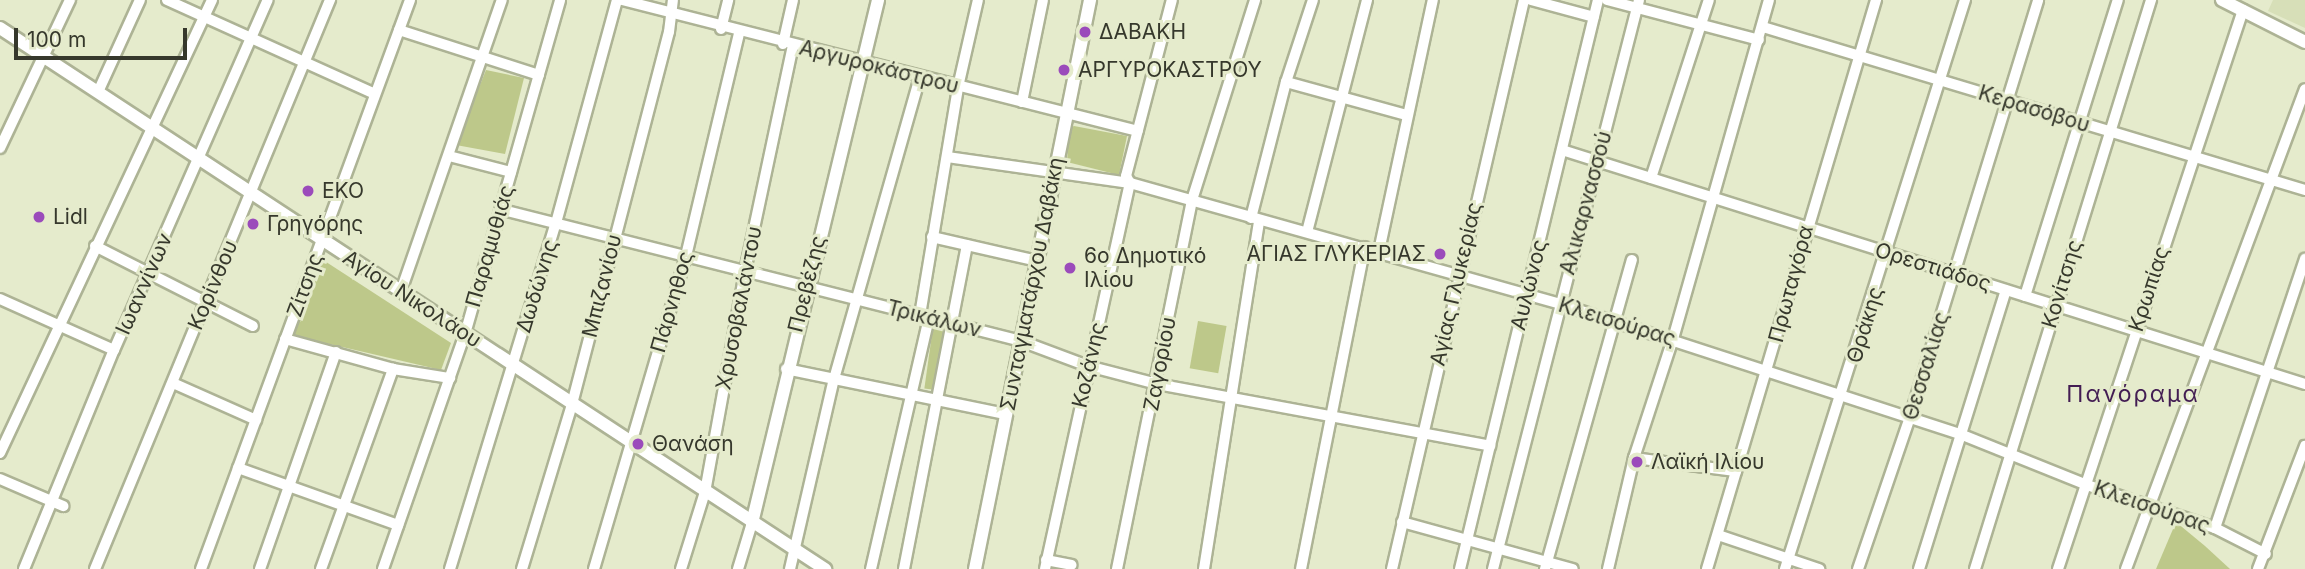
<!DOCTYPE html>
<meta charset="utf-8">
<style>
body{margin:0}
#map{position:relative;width:2305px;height:569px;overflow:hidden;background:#e5ebcc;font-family:Inter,sans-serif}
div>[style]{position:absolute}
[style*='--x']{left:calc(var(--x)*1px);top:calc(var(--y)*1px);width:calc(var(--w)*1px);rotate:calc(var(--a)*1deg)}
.built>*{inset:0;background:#d7dfb8}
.green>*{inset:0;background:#bdc88a;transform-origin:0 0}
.roads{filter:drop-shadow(2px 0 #adb395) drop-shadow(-2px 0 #adb395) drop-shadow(0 2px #adb395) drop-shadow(0 -2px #adb395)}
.minor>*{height:10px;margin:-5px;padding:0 5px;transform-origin:5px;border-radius:5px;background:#fff}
.tertiary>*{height:12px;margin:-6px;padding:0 6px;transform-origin:6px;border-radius:6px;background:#fff}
.dots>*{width:19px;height:19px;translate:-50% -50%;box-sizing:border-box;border:4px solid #e5ebcc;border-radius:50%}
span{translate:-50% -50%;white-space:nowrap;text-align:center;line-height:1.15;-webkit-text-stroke:6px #e5ebcc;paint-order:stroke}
.poi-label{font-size:21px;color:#36382c}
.left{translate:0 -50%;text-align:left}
.right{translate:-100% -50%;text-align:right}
.street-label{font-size:21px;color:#36382c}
.neighbourhood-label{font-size:23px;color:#431d53;letter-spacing:2px}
.scale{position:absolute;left:14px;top:28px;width:173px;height:32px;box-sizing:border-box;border:4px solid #36382c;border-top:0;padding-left:9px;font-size:21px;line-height:24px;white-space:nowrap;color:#36382c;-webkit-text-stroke:5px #e5ebcc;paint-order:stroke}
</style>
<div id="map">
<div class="built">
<div style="clip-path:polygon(2273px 0,2305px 0,2305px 28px,2268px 11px)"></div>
</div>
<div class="green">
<div style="clip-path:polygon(486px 70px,524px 78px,505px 154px,456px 145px)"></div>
<div style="clip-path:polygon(1074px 126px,1127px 136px,1119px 175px,1067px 162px,1069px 128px)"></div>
<div style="clip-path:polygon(320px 258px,451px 343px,441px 370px,291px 335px)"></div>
<div style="left:1198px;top:321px;width:29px;height:48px;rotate:10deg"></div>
<div style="left:933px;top:327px;width:14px;height:62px;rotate:8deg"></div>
<div style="clip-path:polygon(2176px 522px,2205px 546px,2230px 569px,2156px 569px)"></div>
</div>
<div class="roads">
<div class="minor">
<div style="--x:167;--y:0;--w:228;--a:24.3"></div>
<div style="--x:622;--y:0;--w:532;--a:14.25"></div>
<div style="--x:1531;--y:0;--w:65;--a:15.1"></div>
<div style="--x:1607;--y:0;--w:157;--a:14.7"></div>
<div style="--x:1763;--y:27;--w:566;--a:16.74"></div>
<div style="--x:721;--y:29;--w:30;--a:-76"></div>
<div style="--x:399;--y:30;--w:147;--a:17.8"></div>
<div style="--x:783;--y:44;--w:45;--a:-77.2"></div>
<div style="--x:1286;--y:82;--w:125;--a:15.3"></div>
<div style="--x:98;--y:92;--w:101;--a:-65.5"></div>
<div style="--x:1022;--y:102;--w:104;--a:-78.4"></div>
<div style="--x:0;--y:148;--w:164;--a:-64.7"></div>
<div style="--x:1562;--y:150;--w:779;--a:17.48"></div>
<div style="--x:449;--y:156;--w:64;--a:14.5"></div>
<div style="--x:947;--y:157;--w:185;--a:8.1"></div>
<div style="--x:1130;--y:183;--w:447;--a:15.7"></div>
<div style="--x:1560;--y:304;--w:421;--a:18"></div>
<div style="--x:1960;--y:434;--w:137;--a:21.9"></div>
<div style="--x:2087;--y:485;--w:135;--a:18.6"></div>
<div style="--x:2215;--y:528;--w:57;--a:27"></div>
<div style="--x:1651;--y:178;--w:187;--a:-72"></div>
<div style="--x:503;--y:210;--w:534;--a:14.19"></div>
<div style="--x:1021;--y:341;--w:72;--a:20.5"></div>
<div style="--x:1088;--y:366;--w:71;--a:14.6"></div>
<div style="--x:1157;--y:384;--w:339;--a:10.5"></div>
<div style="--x:1251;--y:218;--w:140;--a:-75.6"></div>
<div style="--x:1286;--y:82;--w:86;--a:-71.8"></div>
<div style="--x:1307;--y:232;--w:240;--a:-75.5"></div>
<div style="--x:932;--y:237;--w:109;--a:12.8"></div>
<div style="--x:95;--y:246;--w:177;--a:26.9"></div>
<div style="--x:1379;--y:251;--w:257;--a:-77.9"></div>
<div style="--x:401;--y:291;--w:308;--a:-70.9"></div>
<div style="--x:2025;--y:296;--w:310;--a:-72.6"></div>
<div style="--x:0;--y:299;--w:125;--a:24.1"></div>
<div style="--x:920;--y:315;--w:231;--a:-80.5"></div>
<div style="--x:958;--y:87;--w:89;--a:-77.1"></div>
<div style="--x:285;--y:339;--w:112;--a:15.5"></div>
<div style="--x:393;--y:369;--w:58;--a:9"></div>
<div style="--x:786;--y:369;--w:225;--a:11.6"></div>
<div style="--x:173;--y:383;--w:91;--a:24"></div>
<div style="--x:0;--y:453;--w:500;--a:-64.92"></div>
<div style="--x:1634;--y:458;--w:103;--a:7.3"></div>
<div style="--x:238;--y:468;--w:170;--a:19.6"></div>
<div style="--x:0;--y:479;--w:69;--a:23.2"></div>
<div style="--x:1402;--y:522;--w:177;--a:15.4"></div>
<div style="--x:2215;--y:528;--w:284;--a:-71.5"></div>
<div style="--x:1718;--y:535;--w:107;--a:18.6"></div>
<div style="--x:1046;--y:560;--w:26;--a:11"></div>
<div style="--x:24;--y:569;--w:237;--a:-67.7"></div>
<div style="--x:114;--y:350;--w:382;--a:-66.3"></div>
<div style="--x:95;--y:569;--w:616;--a:-67.56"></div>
<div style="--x:201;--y:569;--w:606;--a:-69.83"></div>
<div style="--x:260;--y:569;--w:230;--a:-70.7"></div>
<div style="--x:321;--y:569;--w:213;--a:-70.2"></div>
<div style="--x:383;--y:569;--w:249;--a:-70.8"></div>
<div style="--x:465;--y:334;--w:347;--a:-74.1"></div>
<div style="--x:450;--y:569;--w:362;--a:-73"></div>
<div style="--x:556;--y:223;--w:231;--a:-74.7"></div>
<div style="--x:522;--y:569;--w:172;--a:-73.1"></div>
<div style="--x:572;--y:404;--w:384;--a:-75.4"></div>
<div style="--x:669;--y:32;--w:32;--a:-83"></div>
<div style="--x:594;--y:569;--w:326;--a:-73.6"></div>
<div style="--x:686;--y:256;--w:229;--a:-76.6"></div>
<div style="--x:681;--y:569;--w:81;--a:-72.7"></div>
<div style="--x:705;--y:492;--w:225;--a:-79.7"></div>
<div style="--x:745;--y:271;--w:230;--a:-78"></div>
<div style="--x:738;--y:569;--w:48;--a:-73.1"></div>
<div style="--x:790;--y:569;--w:195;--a:-77"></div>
<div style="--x:834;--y:379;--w:313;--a:-74.1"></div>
<div style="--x:871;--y:569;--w:258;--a:-77"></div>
<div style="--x:904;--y:569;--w:330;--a:-79"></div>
<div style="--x:1045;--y:569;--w:395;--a:-77.6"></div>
<div style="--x:1130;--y:183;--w:8;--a:-120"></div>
<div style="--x:1126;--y:176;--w:182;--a:-75.4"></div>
<div style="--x:1117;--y:569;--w:377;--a:-78.5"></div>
<div style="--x:1192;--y:200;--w:210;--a:-72.5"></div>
<div style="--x:1204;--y:569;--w:353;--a:-81"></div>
<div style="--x:1301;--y:569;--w:328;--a:-78.8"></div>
<div style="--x:1392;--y:569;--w:584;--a:-76.94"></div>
<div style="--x:1460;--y:569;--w:585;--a:-76.37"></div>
<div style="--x:1493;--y:569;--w:587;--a:-75.61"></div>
<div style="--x:1545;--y:569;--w:321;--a:-74.3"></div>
<div style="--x:1608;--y:569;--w:114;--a:-76.8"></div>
<div style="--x:1634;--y:458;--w:125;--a:-71.9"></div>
<div style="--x:1673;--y:339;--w:352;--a:-74.2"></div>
<div style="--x:1707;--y:569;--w:594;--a:-73.46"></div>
<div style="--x:1785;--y:569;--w:597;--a:-72.45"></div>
<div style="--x:1858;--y:569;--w:157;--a:-71.1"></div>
<div style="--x:1909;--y:420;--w:439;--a:-72.9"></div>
<div style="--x:1919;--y:569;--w:292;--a:-72.7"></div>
<div style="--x:1975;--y:569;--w:596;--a:-72.81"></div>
<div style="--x:2058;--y:569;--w:589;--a:-71.69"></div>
<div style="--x:2126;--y:569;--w:512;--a:-69.55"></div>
<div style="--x:2258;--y:569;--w:132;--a:-69.1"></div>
</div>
<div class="tertiary">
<div style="--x:2222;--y:0;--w:93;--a:26.8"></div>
<div style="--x:0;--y:28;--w:987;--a:33.26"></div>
<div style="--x:752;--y:523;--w:538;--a:-76.45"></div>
<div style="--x:975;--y:569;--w:581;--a:-78.57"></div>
</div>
</div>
<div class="dots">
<div style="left:1085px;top:32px;background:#9b4bbb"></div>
<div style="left:1064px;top:70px;background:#9b4bbb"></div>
<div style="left:308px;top:191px;background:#9b4bbb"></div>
<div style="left:39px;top:217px;background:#9b4bbb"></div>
<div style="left:253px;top:224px;background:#9b4bbb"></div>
<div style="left:1440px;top:254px;background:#9b4bbb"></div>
<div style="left:1070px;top:268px;background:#9b4bbb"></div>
<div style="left:638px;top:444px;background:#9b4bbb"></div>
<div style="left:1637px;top:462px;background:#9b4bbb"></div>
</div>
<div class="poi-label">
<span class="left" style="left:1099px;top:32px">ΔΑΒΑΚΗ</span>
<span class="left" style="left:1078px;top:70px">ΑΡΓΥΡΟΚΑΣΤΡΟΥ</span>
<span class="left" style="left:322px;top:191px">EKO</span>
<span class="left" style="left:53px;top:217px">Lidl</span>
<span class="left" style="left:267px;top:224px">Γρηγόρης</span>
<span class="right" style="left:1426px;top:254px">ΑΓΙΑΣ ΓΛΥΚΕΡΙΑΣ</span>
<span class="left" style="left:1084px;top:268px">6ο Δημοτικό<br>Ιλίου</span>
<span class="left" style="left:652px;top:444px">Θανάση</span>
<span class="left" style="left:1651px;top:462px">Λαϊκή Ιλίου</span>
</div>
<div class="street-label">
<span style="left:879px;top:67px;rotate:14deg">Αργυροκάστρου</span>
<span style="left:2034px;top:109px;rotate:17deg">Κερασόβου</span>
<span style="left:1586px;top:203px;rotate:-75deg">Αλικαρνασσού</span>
<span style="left:490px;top:246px;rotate:-74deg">Παραμυθιάς</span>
<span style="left:1933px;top:267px;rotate:17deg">Ορεστιάδος</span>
<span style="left:144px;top:284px;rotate:-66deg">Ιωαννίνων</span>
<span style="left:807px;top:284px;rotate:-76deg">Πρεβέζης</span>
<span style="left:1032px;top:284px;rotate:-79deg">Συνταγματάρχου Δαβάκη</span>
<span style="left:1456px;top:284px;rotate:-77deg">Αγίας Γλυκερίας</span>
<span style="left:1791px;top:284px;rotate:-75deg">Πρωταγόρα</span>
<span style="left:2062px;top:284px;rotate:-73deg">Κονίτσης</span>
<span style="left:213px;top:285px;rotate:-67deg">Κορίνθου</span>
<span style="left:305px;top:285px;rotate:-70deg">Ζίτσης</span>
<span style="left:1529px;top:285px;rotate:-76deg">Αυλώνος</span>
<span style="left:537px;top:286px;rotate:-73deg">Δωδώνης</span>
<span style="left:602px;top:286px;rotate:-76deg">Μπιζανίου</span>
<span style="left:2149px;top:289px;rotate:-72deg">Κρωπίας</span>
<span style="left:412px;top:299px;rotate:33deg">Αγίου Νικολάου</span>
<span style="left:672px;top:302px;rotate:-74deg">Πάρνηθος</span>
<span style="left:739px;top:308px;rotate:-79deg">Χρυσοβαλάντου</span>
<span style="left:934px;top:319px;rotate:14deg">Τρικάλων</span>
<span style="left:1617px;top:322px;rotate:17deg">Κλεισούρας</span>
<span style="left:1865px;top:325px;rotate:-73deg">Θράκης</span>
<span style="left:1160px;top:364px;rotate:-79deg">Ζαγορίου</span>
<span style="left:1089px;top:365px;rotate:-77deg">Κοζάνης</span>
<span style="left:1926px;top:366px;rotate:-73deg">Θεσσαλίας</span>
<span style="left:2152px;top:507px;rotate:19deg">Κλεισούρας</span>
</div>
<div class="neighbourhood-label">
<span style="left:2133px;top:394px">Πανόραμα</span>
</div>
<div class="scale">100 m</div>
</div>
